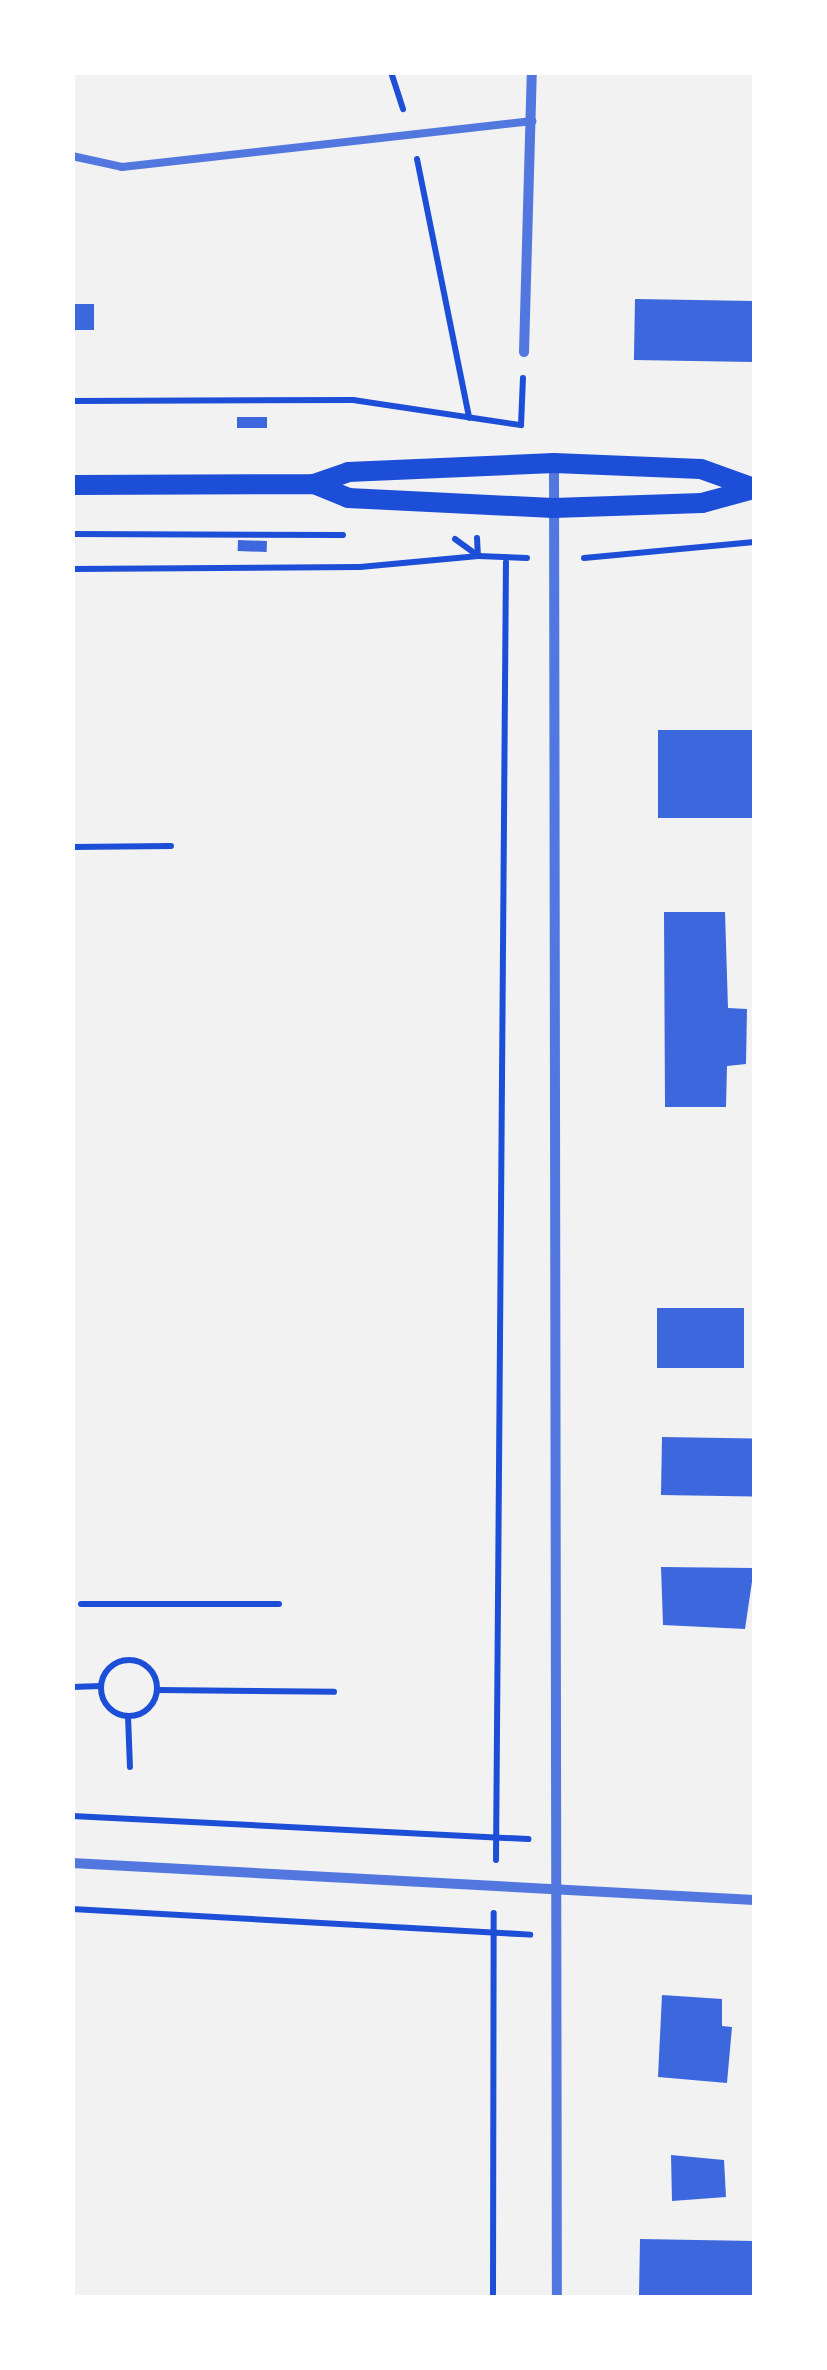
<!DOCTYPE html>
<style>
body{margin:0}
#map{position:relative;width:827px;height:2370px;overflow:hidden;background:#f2f2f2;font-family:"DM Sans",sans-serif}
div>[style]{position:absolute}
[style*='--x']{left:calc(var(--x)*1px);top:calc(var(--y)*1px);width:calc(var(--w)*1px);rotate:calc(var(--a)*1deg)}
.building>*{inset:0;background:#3d67dc;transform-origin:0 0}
.path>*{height:6px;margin:-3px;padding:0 3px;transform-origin:3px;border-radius:3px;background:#1d4ed8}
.path>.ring{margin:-3px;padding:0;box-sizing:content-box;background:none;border:6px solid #1d4ed8;border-radius:50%}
.service>*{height:8px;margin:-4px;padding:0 4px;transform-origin:4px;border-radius:4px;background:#5277de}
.minor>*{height:10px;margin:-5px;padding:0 5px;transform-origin:5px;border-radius:5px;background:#5277de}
.secondary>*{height:20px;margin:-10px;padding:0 10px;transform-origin:10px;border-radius:10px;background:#1d4ed8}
span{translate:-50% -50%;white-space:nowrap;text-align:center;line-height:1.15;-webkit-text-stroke:9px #fff;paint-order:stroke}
.frame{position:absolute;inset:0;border:75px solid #fff;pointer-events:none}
</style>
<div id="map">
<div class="building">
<div style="left:635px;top:299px;width:119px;height:61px;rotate:1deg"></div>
<div style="left:72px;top:304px;width:22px;height:26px"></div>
<div style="left:237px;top:417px;width:30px;height:11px"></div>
<div style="left:238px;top:540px;width:29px;height:11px;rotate:2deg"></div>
<div style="left:658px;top:730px;width:96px;height:88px"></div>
<div style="clip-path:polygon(664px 912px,725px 912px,728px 1008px,747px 1009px,746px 1064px,727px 1066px,726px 1107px,665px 1107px)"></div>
<div style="left:657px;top:1308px;width:87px;height:60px"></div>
<div style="left:662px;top:1437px;width:92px;height:58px;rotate:1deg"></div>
<div style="clip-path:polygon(661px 1567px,754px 1568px,745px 1629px,663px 1625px)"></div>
<div style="clip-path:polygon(662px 1995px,722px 1999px,722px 2026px,732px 2027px,727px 2083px,658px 2077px)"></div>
<div style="clip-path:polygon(671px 2155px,724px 2160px,726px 2197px,672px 2201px)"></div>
<div style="left:640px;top:2239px;width:114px;height:59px;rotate:1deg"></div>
</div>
<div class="path">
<div style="--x:391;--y:72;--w:39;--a:72"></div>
<div style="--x:417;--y:159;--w:264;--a:78.6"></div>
<div style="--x:72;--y:401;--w:281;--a:-0.2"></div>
<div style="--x:353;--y:400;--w:170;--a:8.5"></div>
<div style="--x:521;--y:425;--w:47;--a:-87.6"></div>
<div style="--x:72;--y:534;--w:271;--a:0.2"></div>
<div style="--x:477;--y:538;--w:18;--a:87"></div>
<div style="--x:478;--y:556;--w:49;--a:2.3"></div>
<div style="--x:455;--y:539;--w:27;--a:36"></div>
<div style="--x:584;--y:558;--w:171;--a:-5.4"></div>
<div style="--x:72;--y:569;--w:288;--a:-0.4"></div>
<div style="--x:360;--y:567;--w:119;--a:-5.3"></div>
<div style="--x:72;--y:847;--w:99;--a:-0.6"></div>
<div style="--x:81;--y:1604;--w:198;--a:0"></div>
<div class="ring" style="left:101px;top:1660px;width:50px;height:50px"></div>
<div style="--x:72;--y:1687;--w:29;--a:-2"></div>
<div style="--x:157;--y:1690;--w:177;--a:0.6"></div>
<div style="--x:128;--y:1716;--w:51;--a:87.8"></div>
<div style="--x:72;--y:1816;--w:457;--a:2.9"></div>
<div style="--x:496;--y:1860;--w:1298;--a:-89.56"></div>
<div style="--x:72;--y:1909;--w:459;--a:3.2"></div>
<div style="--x:493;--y:2298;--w:385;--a:-89.9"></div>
</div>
<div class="service">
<div style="--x:72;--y:156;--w:51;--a:12.4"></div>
<div style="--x:122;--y:167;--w:413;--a:-6.4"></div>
</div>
<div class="minor">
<div style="--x:524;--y:352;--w:280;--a:-88.4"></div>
<div style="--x:554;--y:463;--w:1835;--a:89.91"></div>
<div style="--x:72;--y:1863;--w:683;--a:3.11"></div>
</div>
<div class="secondary">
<div style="--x:314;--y:484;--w:37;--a:22"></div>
<div style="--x:348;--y:498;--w:205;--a:2.8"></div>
<div style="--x:553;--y:508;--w:149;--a:-1.9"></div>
<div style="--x:702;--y:503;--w:54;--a:-15.1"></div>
<div style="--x:72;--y:485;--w:242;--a:-0.2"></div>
<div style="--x:314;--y:484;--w:36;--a:-19"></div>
<div style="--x:348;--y:472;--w:206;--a:-2.5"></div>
<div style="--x:554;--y:463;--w:147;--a:2.3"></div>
<div style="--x:701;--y:469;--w:56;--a:19.7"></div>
</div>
<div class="frame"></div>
</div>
